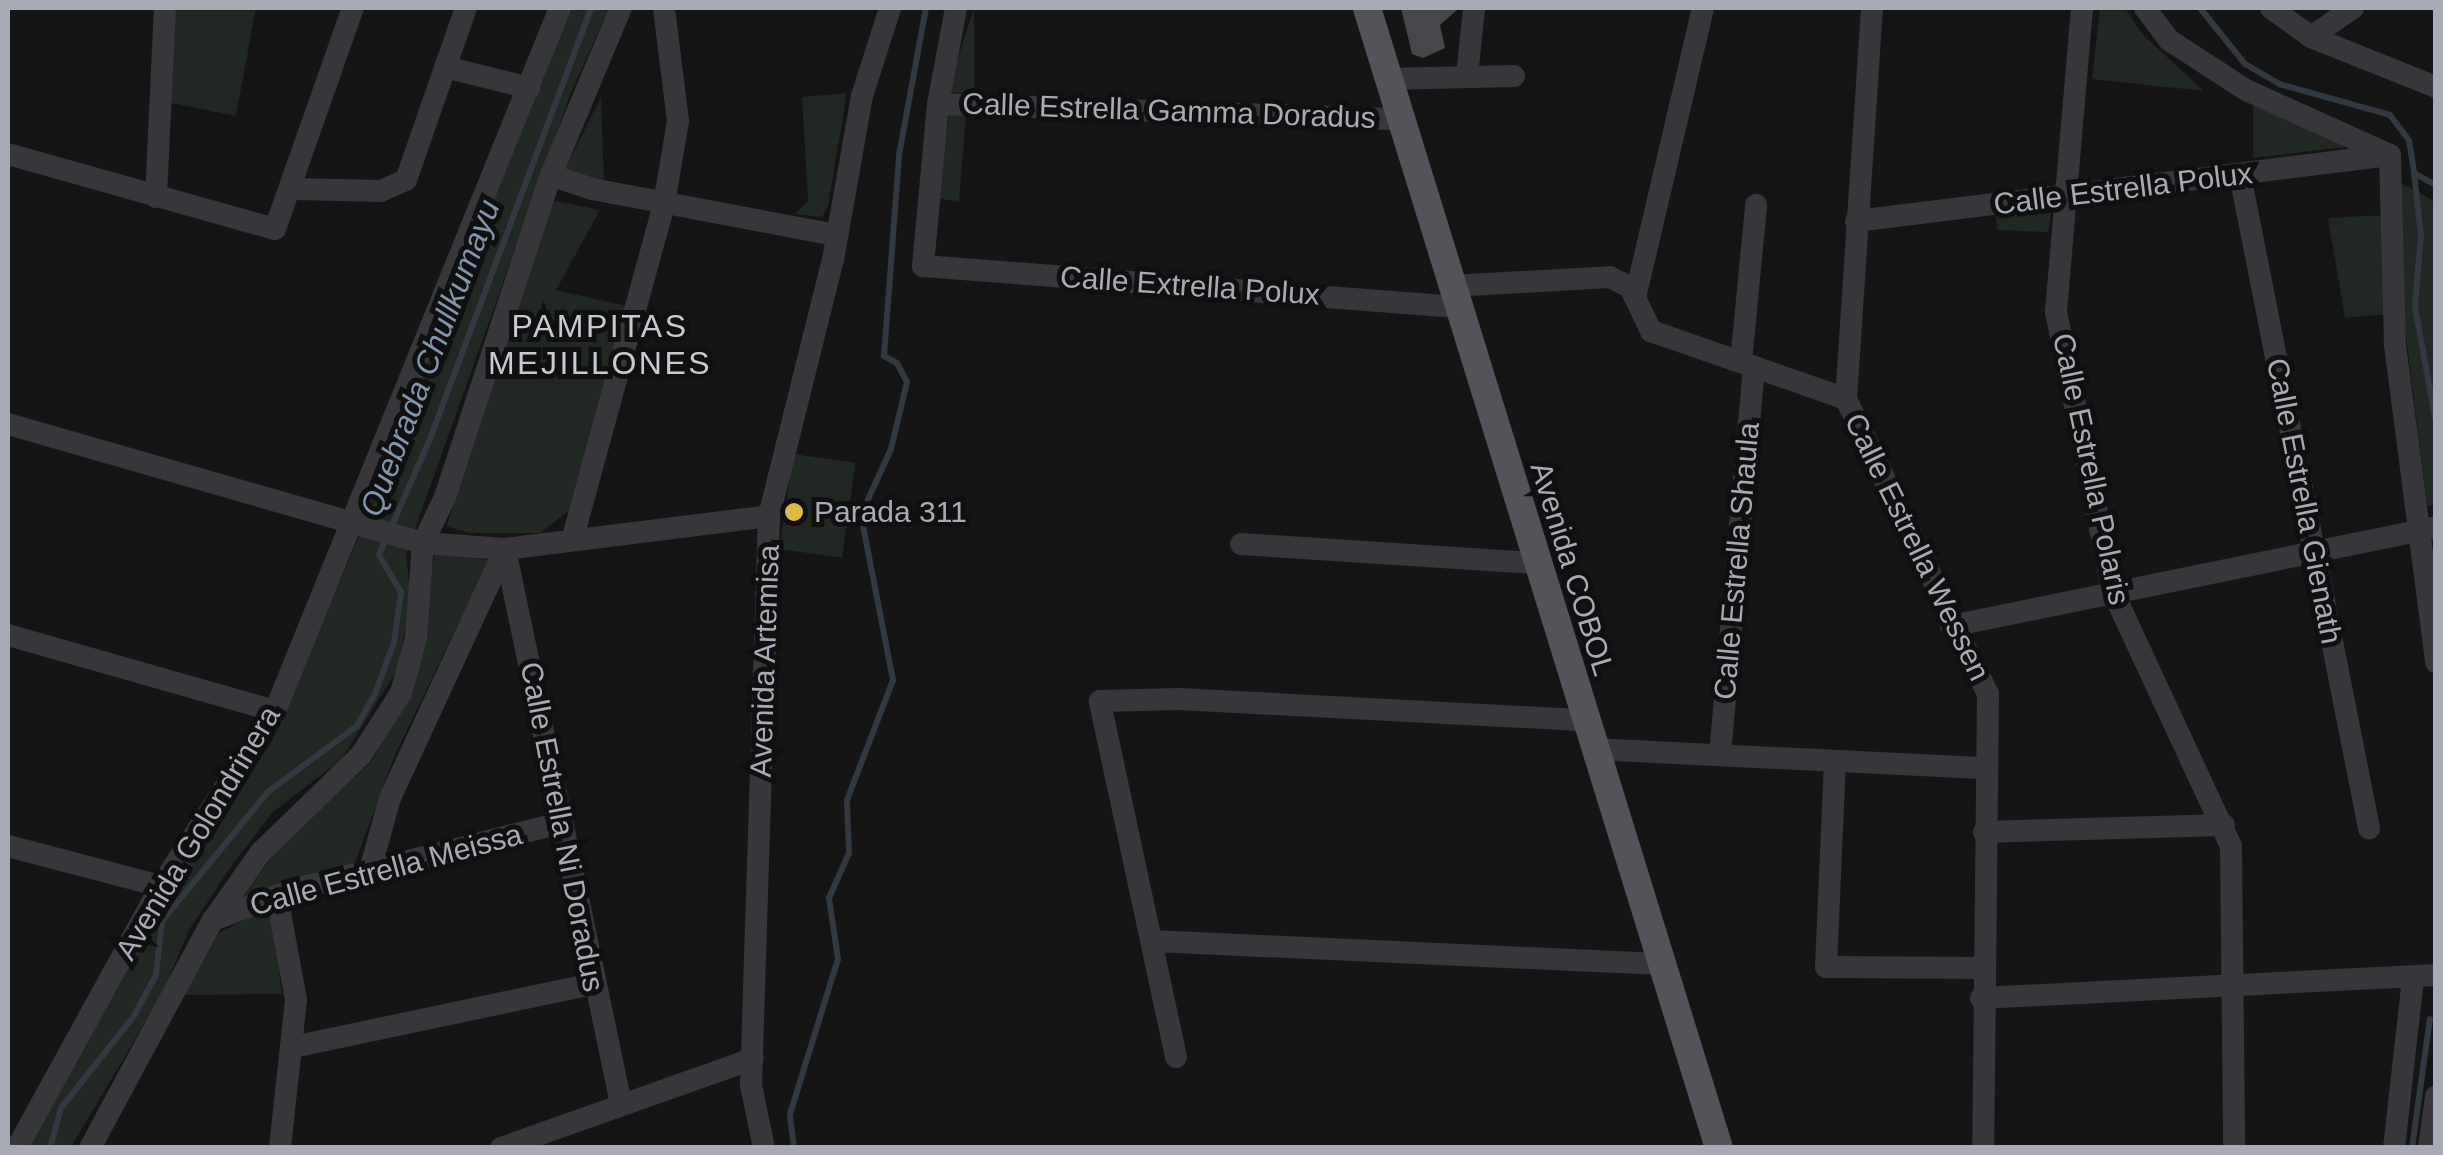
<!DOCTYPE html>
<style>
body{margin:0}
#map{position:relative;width:2443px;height:1155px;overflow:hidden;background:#151516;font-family:Helvetica,sans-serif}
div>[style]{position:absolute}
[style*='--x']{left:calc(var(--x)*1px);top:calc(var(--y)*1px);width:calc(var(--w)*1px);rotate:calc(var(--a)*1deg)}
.green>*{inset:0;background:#212823;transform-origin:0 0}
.stream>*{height:6px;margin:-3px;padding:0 3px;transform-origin:3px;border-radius:3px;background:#31383f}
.building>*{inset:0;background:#47474b}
.minor>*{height:22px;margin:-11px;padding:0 11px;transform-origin:11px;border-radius:11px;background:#36363b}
.major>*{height:28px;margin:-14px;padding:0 14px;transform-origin:14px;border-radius:14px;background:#535359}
.dots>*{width:28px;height:28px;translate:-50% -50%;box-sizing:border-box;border:5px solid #101011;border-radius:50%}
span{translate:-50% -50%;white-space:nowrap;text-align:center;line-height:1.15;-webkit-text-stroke:10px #101011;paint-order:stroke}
.street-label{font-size:30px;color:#a8abb5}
.poi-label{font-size:30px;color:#a8abb5}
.left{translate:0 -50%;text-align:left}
.neighbourhood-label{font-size:32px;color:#c9cad1;letter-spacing:2.5px}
.water-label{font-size:32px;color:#8394ac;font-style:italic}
.frame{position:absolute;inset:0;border:10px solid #a8abb5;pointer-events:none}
</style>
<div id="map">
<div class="green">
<div style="clip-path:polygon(173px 8px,256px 8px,236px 116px,166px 102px)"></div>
<div style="clip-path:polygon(568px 8px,609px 8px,572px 90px,406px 554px,411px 602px,397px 670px,341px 760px,273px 812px,232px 865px,189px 930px,163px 992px,71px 1147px,29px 1148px,172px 885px,271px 743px,373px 503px)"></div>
<div style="clip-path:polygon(974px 8px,974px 94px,947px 92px)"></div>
<div style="clip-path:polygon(2100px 8px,2125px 8px,2143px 35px,2204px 91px,2092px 79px)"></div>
<div style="clip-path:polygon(847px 93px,828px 206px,822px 217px,795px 214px,808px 201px,802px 97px)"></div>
<div style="clip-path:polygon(601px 97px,604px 182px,565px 169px)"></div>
<div style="clip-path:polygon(2253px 104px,2353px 146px,2253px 158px)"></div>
<div style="clip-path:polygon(949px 113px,966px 116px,959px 202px,938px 198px)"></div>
<div style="clip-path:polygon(2401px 183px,2432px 200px,2435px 210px,2436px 505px,2427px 506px,2404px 319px)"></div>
<div style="clip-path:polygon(556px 201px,600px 210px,556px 290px,626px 306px,571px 509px,540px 533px,470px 533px,447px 526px,549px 204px)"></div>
<div style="clip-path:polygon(2052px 208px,2048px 232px,1997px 230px,1996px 213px)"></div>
<div style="clip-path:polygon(2387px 215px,2387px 314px,2345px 318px,2328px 218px)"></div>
<div style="left:793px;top:454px;width:63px;height:96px;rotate:8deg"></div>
<div style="clip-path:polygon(435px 553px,489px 560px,394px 757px,353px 868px,242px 898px,277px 850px,371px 762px,407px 700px)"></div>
<div style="clip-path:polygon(271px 906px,282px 994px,184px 995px,219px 933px)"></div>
</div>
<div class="stream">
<div style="--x:2200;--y:8;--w:72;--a:51.2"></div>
<div style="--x:2245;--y:64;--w:39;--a:30"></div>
<div style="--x:2279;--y:84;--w:115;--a:15.6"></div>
<div style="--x:2390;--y:115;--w:31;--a:53"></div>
<div style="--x:2409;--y:140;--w:33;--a:81"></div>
<div style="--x:2414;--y:173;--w:25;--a:29"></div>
<div style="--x:2414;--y:173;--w:61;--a:83.5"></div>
<div style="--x:2421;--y:234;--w:73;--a:94.7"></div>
<div style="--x:2415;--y:307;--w:118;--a:79.7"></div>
<div style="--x:50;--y:1148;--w:41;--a:-74.6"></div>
<div style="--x:61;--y:1108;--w:117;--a:-51.6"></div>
<div style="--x:134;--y:1016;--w:47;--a:-61.8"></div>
<div style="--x:156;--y:975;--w:54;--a:-83.7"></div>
<div style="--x:162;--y:921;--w:167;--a:-50.6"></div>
<div style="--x:268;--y:792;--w:111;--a:-36.6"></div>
<div style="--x:357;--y:726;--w:37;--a:-61"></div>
<div style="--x:375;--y:694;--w:55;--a:-69.9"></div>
<div style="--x:394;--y:642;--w:50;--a:-82"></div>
<div style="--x:401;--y:592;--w:43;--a:-120.7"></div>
<div style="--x:379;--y:555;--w:127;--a:-66.3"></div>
<div style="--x:430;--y:439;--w:460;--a:-69.5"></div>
<div style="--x:794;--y:1148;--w:34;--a:-97"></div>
<div style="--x:790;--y:1114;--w:162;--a:-72.8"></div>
<div style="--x:838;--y:959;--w:62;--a:-98.4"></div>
<div style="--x:829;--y:898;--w:49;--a:-66"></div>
<div style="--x:849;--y:853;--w:53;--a:-92.2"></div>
<div style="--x:847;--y:800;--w:129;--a:-69"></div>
<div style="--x:893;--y:680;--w:168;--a:-101"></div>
<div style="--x:861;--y:515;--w:72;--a:-65.6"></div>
<div style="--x:891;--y:449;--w:69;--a:-76.6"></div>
<div style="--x:907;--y:382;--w:21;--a:-118"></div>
<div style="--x:897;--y:363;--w:15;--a:-152"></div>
<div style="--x:884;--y:356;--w:202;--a:-85.7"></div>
<div style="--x:899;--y:155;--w:149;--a:-79.6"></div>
<div style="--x:2412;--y:1148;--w:130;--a:-82.1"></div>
</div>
<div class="building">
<div style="clip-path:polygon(1401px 8px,1459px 8px,1440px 25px,1445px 48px,1423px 58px,1412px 54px)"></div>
</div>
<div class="minor">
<div style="--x:956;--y:8;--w:98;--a:100.6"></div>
<div style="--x:938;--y:104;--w:163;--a:95.3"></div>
<div style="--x:923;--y:266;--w:536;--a:4.39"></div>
<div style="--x:1872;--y:8;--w:392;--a:93.8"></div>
<div style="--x:1846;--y:399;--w:327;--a:64.3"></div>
<div style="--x:1988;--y:694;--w:454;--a:90.6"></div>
<div style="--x:2082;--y:8;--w:305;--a:94.9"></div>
<div style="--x:2056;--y:312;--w:286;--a:78.5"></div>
<div style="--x:2113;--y:592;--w:280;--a:65.1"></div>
<div style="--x:2231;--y:846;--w:302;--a:89.4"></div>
<div style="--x:2145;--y:8;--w:40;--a:53"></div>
<div style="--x:2169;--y:40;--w:92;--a:33"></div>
<div style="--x:2246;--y:90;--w:158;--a:24.3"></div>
<div style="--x:2271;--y:8;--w:49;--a:35.9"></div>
<div style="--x:2311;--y:37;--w:135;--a:21.8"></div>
<div style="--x:2311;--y:37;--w:51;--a:-34.6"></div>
<div style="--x:445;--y:67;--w:87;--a:14"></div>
<div style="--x:1467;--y:76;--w:68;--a:-84.1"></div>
<div style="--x:1388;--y:79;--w:126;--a:-1.4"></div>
<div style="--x:938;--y:104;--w:462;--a:1.9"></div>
<div style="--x:8;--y:154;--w:277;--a:15.7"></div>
<div style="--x:275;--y:229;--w:234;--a:-70.6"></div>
<div style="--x:2390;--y:155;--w:190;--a:88.5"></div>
<div style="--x:2395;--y:345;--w:320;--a:82.6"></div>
<div style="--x:551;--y:175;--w:43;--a:18.9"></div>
<div style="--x:592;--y:189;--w:247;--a:10.7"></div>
<div style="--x:2240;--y:175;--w:666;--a:78.83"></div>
<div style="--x:294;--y:189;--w:87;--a:1.3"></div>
<div style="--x:381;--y:191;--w:27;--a:-24"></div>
<div style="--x:406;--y:180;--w:182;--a:-70.8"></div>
<div style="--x:156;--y:197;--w:189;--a:-87.3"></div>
<div style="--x:1856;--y:221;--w:538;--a:-7.05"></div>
<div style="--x:1451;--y:286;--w:159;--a:-3.2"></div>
<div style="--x:1610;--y:277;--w:22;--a:27"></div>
<div style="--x:1630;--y:287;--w:49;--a:64.5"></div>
<div style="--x:1651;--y:331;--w:207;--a:19.2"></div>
<div style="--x:1635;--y:298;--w:298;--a:-76.8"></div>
<div style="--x:1741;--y:362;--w:158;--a:-84.5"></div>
<div style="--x:8;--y:424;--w:432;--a:16"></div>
<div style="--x:423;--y:543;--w:82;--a:4.2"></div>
<div style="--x:505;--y:549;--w:266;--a:-7.1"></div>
<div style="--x:573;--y:537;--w:345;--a:-74.7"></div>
<div style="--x:664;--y:204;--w:84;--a:-80.4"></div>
<div style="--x:678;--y:121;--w:114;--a:-97.1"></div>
<div style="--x:1241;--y:544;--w:296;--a:3.7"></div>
<div style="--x:505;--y:549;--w:567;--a:78.19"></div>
<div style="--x:1951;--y:626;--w:495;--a:-11.5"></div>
<div style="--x:8;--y:635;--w:278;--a:15.9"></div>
<div style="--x:1593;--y:749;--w:393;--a:2.8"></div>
<div style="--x:1720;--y:755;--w:390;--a:-85"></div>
<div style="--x:1835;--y:761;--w:206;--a:92.5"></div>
<div style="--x:1826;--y:967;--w:155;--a:0.4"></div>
<div style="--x:1984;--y:832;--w:240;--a:-1.7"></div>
<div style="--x:8;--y:846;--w:158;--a:14.7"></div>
<div style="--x:369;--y:874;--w:79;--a:-74.6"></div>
<div style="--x:390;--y:798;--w:274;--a:-65.2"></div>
<div style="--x:277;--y:897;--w:105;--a:79.5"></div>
<div style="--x:296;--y:1000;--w:149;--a:96.2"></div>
<div style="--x:213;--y:920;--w:85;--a:-20.8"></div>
<div style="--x:292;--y:890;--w:276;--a:-14"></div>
<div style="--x:1152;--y:941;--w:510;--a:2.59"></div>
<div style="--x:1981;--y:998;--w:456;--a:-2.9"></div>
<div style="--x:293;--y:1047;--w:306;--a:-11.9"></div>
<div style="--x:1176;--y:1057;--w:364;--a:-102.1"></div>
<div style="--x:1100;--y:701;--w:79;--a:-1.5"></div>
<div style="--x:1179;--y:699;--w:406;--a:3"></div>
<div style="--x:17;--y:1148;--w:299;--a:-61.2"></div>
<div style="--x:161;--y:886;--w:209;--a:-56.9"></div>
<div style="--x:275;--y:711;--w:759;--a:-67.93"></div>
<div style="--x:90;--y:1148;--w:259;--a:-61.7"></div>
<div style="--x:213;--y:920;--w:83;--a:-54.8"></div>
<div style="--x:261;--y:852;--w:139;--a:-44.1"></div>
<div style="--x:361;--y:755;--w:74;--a:-57.2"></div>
<div style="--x:401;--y:693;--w:57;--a:-74.7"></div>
<div style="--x:416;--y:638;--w:95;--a:-85.8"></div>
<div style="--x:423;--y:543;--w:51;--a:-64.4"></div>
<div style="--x:445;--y:497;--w:339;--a:-71.8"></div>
<div style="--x:551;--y:175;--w:181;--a:-67.3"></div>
<div style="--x:501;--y:1148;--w:267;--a:-19.5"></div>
<div style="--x:764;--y:1148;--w:64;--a:-101.7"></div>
<div style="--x:751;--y:1085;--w:569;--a:-88.19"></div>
<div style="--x:769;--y:516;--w:264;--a:-76"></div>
<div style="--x:833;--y:260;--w:167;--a:-80"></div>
<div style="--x:862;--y:96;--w:92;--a:-72.3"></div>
<div style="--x:2394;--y:1148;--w:171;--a:-83.6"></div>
<div style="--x:2429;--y:1148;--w:52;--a:-82.3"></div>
</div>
<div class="major">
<div style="--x:1367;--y:8;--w:1193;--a:72.84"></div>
</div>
<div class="dots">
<div style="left:794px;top:512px;background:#dcbc47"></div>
</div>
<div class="street-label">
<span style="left:1169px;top:111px;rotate:2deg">Calle Estrella Gamma Doradus</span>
<span style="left:2123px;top:189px;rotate:-7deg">Calle Estrella Polux</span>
<span style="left:1190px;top:286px;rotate:4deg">Calle Extrella Polux</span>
<span style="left:2091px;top:469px;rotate:78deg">Calle Estrella Polaris</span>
<span style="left:2304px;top:501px;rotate:79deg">Calle Estrella Gienath</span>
<span style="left:1917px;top:547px;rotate:64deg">Calle Estrella Wessen</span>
<span style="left:1737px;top:561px;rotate:-85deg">Calle Estrella Shaula</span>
<span style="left:1572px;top:569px;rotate:73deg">Avenida COBOL</span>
<span style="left:765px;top:661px;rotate:-88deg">Avenida Artemisa</span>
<span style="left:562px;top:827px;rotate:79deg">Calle Estrella Ni Doradus</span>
<span style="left:198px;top:833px;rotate:-59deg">Avenida Golondrinera</span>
<span style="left:386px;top:870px;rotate:-15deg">Calle Estrella Meissa</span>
</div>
<div class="poi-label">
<span class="left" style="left:814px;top:512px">Parada 311</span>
</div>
<div class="neighbourhood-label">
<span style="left:600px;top:345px">PAMPITAS<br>MEJILLONES</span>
</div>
<div class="water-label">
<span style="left:430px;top:358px;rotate:-69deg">Quebrada Chullkumayu</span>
</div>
<div class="frame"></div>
</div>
